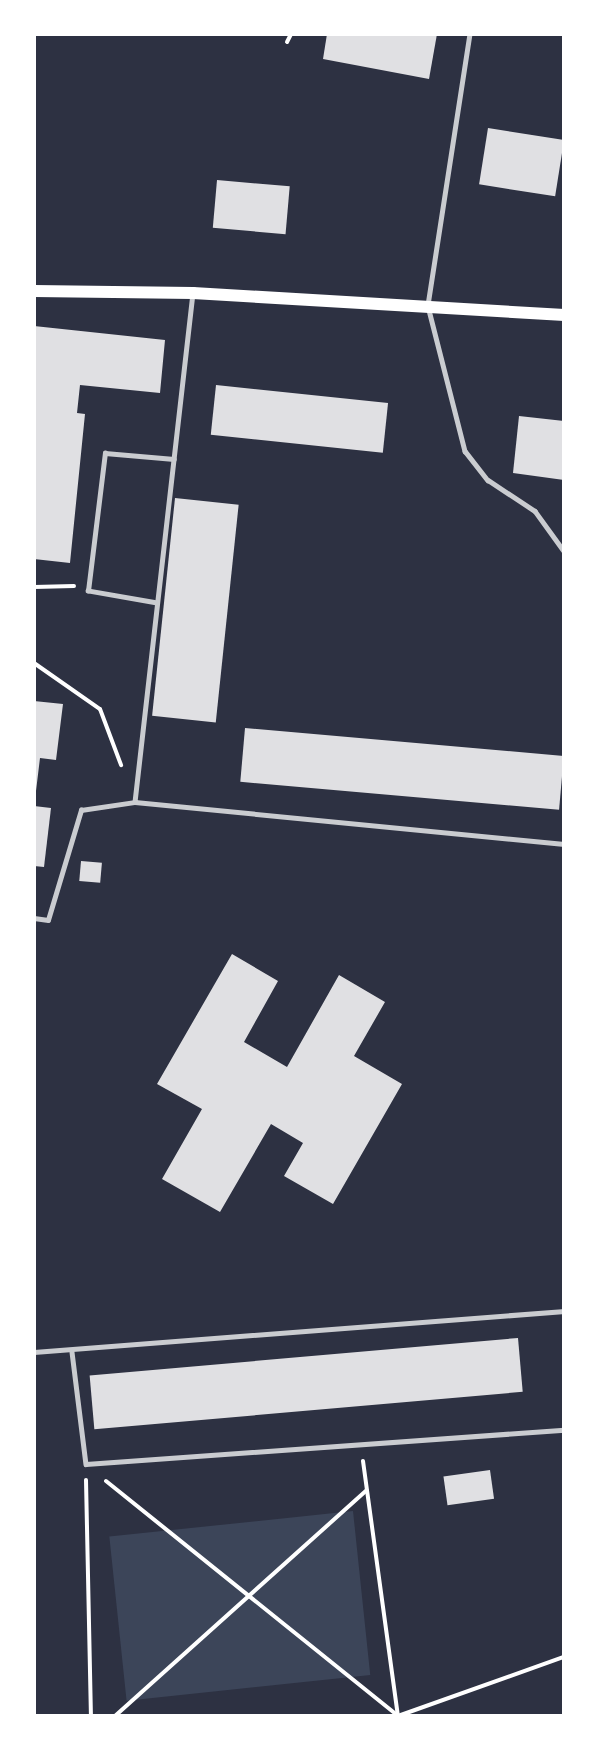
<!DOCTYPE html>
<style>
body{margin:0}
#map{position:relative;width:598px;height:1750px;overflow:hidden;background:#2d3142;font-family:"PT Sans",sans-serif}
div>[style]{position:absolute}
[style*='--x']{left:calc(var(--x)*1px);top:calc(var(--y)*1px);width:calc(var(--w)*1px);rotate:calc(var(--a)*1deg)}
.green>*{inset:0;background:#3c4559;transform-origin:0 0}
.building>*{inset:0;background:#e0e0e3;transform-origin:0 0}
.path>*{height:4px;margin:-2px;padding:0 2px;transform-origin:2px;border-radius:2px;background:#fff}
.service>*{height:4.5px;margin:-2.25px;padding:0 2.25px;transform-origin:2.25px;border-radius:2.25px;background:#caccd0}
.secondary>*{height:12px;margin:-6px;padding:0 6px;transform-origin:6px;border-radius:6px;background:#fff}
span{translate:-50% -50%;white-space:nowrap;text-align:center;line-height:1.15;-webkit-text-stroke:6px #fff;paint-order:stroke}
.frame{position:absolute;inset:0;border:36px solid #fff;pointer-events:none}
</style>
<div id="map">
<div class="green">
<div style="left:353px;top:1511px;width:165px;height:245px;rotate:84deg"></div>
</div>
<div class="building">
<div style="clip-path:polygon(327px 34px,437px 34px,429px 79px,323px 59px)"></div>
<div style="left:488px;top:128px;width:77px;height:57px;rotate:9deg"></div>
<div style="left:217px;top:180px;width:73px;height:48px;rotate:5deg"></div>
<div style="clip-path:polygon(34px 326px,165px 340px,160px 393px,80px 385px,77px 413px,85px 414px,70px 563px,34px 559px)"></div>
<div style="left:216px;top:385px;width:173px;height:50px;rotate:6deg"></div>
<div style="clip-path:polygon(519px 416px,564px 421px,564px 480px,513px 473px)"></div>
<div style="left:175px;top:498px;width:64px;height:219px;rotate:6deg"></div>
<div style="clip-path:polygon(34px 701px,63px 704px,56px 760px,40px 758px,36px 791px)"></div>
<div style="left:245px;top:728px;width:320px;height:54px;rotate:5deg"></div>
<div style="clip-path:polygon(34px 806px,51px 808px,44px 867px,34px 866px)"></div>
<div style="left:81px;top:861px;width:21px;height:20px;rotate:5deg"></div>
<div style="clip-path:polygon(232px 954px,278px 981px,244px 1042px,287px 1067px,339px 975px,385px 1002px,354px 1056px,402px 1084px,333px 1204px,284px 1176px,303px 1143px,271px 1124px,220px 1212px,162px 1179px,202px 1109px,157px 1084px)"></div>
<div style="left:518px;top:1338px;width:54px;height:430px;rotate:85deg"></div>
<div style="left:490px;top:1470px;width:29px;height:47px;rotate:82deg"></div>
</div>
<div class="path">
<div style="--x:287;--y:42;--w:9;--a:-63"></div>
<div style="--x:34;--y:587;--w:40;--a:-1.4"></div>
<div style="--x:34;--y:663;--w:80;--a:34.9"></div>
<div style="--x:100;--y:709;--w:60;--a:69.4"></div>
<div style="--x:363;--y:1461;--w:256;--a:82.2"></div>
<div style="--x:86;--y:1480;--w:236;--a:88.8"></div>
<div style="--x:106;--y:1481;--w:375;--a:38.8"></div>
<div style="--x:115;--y:1716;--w:338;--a:-41.9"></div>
<div style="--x:398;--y:1716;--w:176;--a:-19.6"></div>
</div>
<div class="service">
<div style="--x:470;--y:34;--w:275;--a:98.8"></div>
<div style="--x:428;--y:306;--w:150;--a:75.7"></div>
<div style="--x:465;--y:451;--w:37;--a:52"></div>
<div style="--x:488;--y:480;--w:56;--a:33.4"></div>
<div style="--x:535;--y:511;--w:49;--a:54.1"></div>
<div style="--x:193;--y:293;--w:512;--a:96.5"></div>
<div style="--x:135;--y:802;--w:431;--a:5.6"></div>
<div style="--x:157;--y:603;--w:70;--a:-170.1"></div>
<div style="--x:88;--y:591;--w:139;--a:-83"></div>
<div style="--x:105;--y:453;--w:69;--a:5"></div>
<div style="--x:34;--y:918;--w:14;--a:8"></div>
<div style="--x:48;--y:920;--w:115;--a:-73.3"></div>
<div style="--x:81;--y:810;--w:55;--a:-8.4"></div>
<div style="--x:34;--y:1352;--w:532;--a:-4.42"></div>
<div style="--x:72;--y:1352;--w:113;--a:82.9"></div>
<div style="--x:86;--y:1464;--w:479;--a:-4.1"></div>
</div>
<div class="secondary">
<div style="--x:34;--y:291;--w:159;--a:0.7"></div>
<div style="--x:193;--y:293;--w:372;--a:3.4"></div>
</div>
<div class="frame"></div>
</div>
